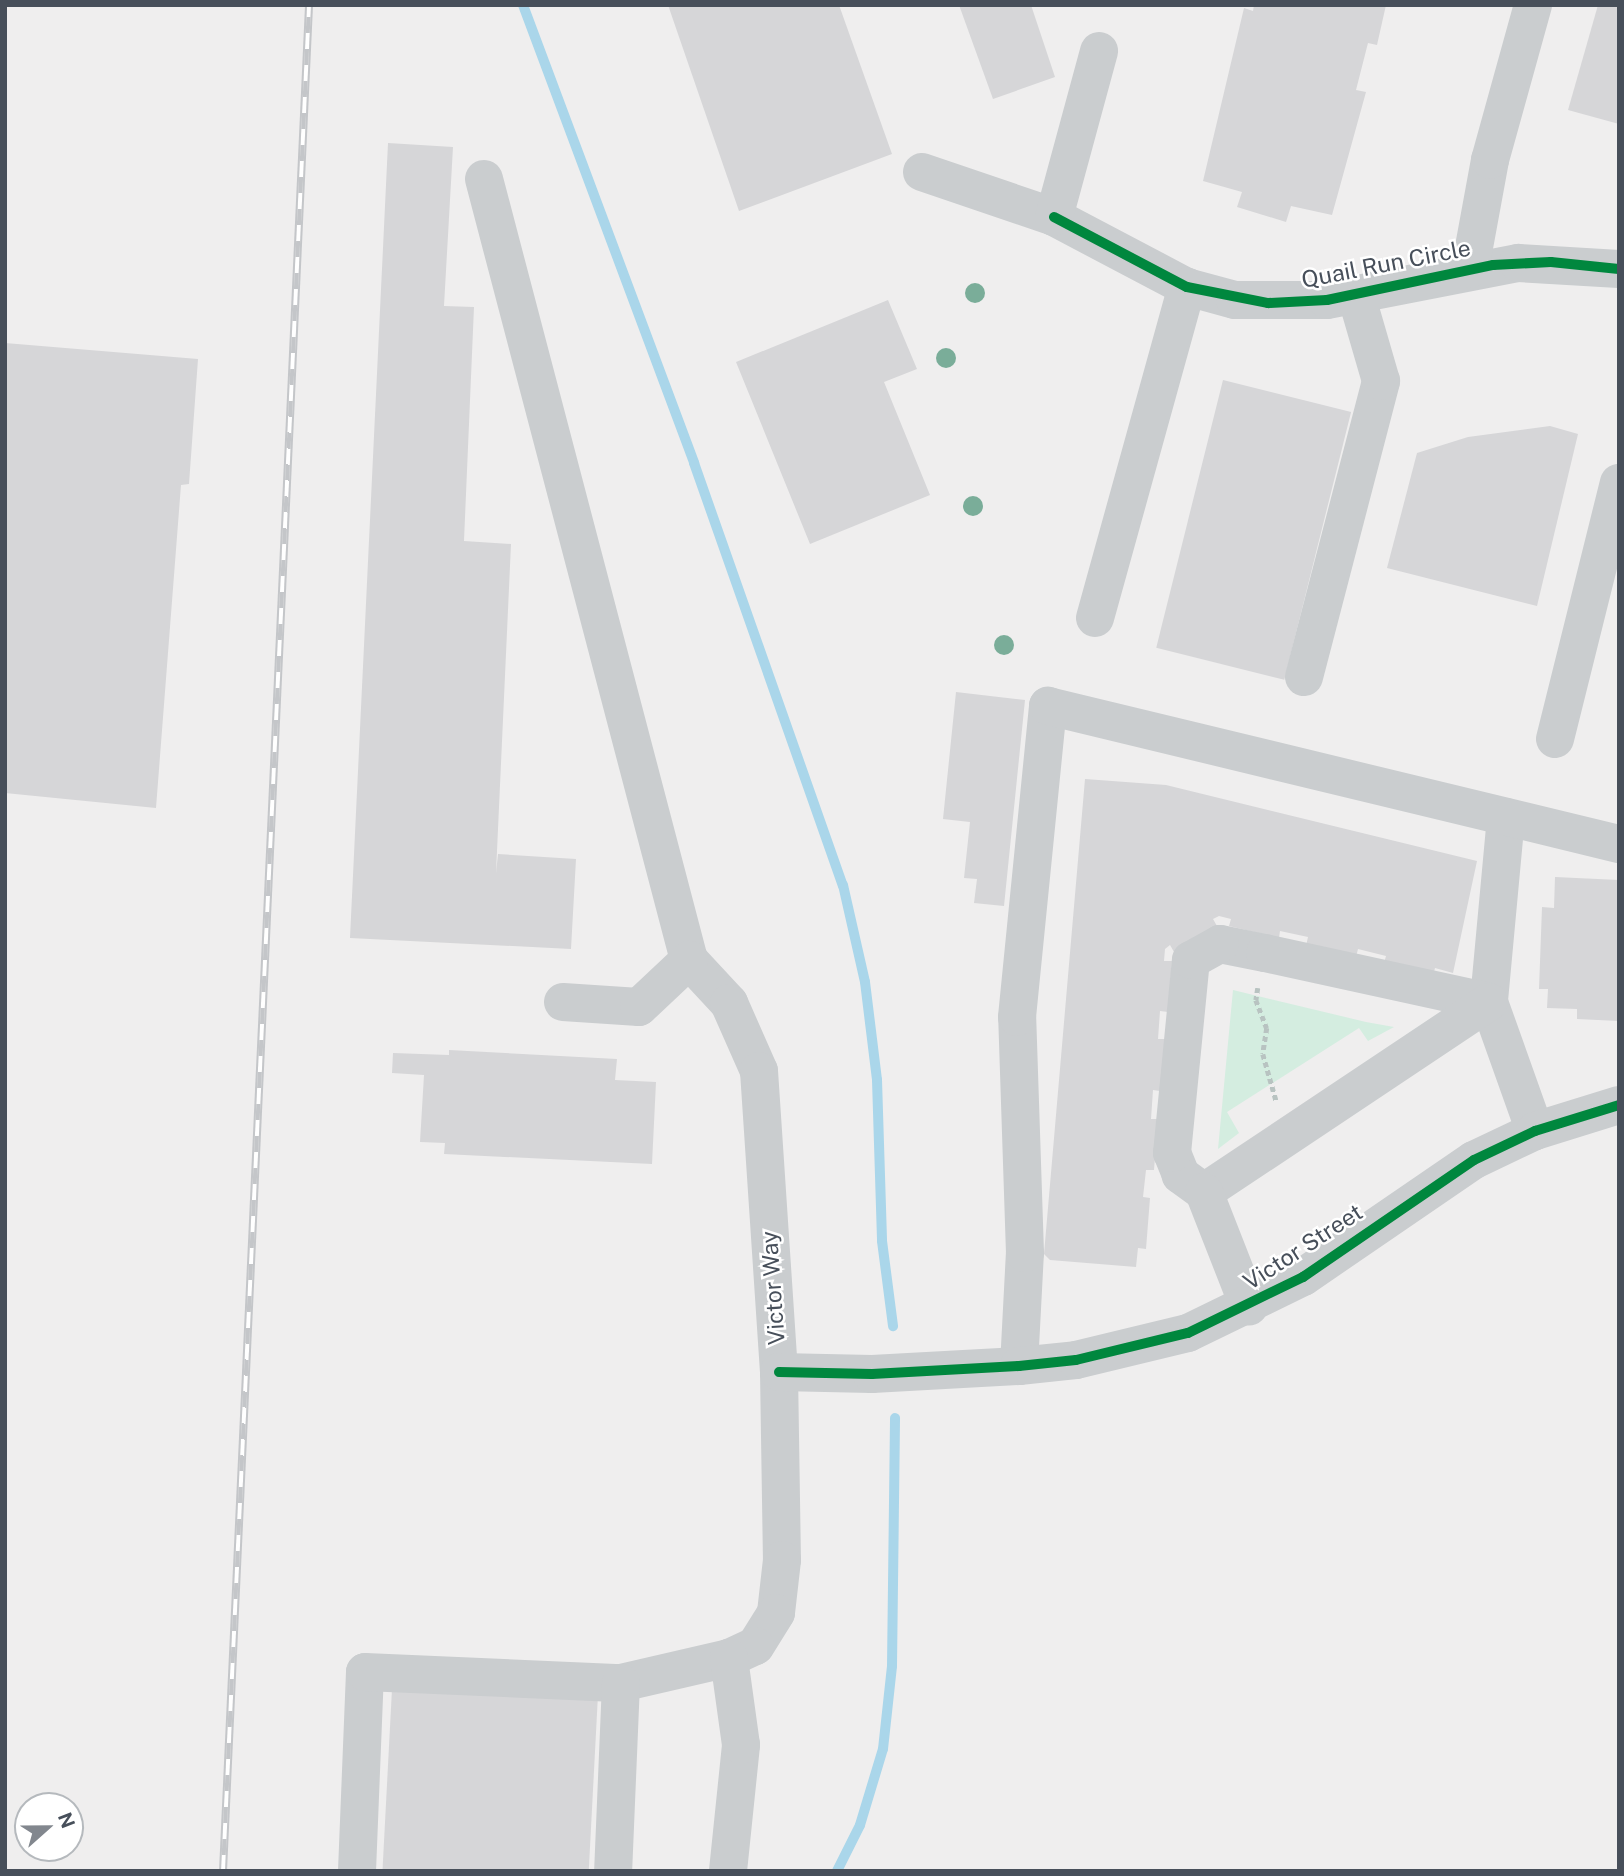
<!DOCTYPE html>
<style>
body{margin:0}
#map{position:relative;width:1624px;height:1876px;overflow:hidden;background:#efeeee;font-family:"Public Sans",sans-serif}
div>[style]{position:absolute}
[style*='--x']{left:calc(var(--x)*1px);top:calc(var(--y)*1px);width:calc(var(--w)*1px);rotate:calc(var(--a)*1deg)}
.green>*{inset:0;background:#d4ede0}
.stream>*{height:10px;margin:-5px;padding:0 5px;transform-origin:5px;border-radius:5px;background:#aad6ea}
.building>*{inset:0;background:#d6d6d8;transform-origin:0 0}
.path>*{height:4.5px;margin-top:-2.25px;transform-origin:0;background:repeating-linear-gradient(90deg,#b8c3c1 0 5px,transparent 0 8.5px)}
.minor>*{height:38px;margin:-19px;padding:0 19px;transform-origin:19px;border-radius:19px;background:#cacdcf}
.rail>*{height:8px;margin-top:-4px;transform-origin:0;background:repeating-linear-gradient(90deg,#fff 0 16px,#c4c6c9 0 32px);box-sizing:border-box;border-block:2px solid #c4c6c9}
.cycleway>*{height:10px;margin:-5px;padding:0 5px;transform-origin:5px;border-radius:5px;background:#00873e}
.trees>*{width:20px;height:20px;margin:-10px;border-radius:50%;background:#7aad99}
span{translate:-50% -50%;white-space:nowrap;text-align:center;line-height:1.15;-webkit-text-stroke:5px #fff;paint-order:stroke}
.street-label{font-size:23px;color:#474f5a}
.frame{position:absolute;inset:0;border:7px solid #474f5a;pointer-events:none}
.north{position:absolute;left:14px;top:1792px;width:70px;height:70px;box-sizing:border-box;background:#fff;border:2px solid #b5b9bd;border-radius:50%;rotate:69deg;font-size:19px;font-weight:700;line-height:28px;text-align:center;color:#474f5a}
.north::after{content:'';display:block;margin:auto;width:24px;height:32px;background:#82878e;clip-path:polygon(50% 0,100% 100%,50% 72%,0 100%)}
</style>
<div id="map">
<div class="green">
<div style="clip-path:polygon(1233px 990px,1366px 1022px,1394px 1027px,1368px 1041px,1359px 1028px,1227px 1112px,1239px 1133px,1218px 1149px)"></div>
</div>
<div class="stream">
<div style="--x:523;--y:5;--w:489;--a:69.5"></div>
<div style="--x:694;--y:463;--w:448;--a:70.6"></div>
<div style="--x:843;--y:885;--w:99;--a:77.2"></div>
<div style="--x:865;--y:982;--w:99;--a:83"></div>
<div style="--x:877;--y:1080;--w:161;--a:88.2"></div>
<div style="--x:882;--y:1241;--w:86;--a:82.6"></div>
<div style="--x:837;--y:1871;--w:51;--a:-63.4"></div>
<div style="--x:860;--y:1825;--w:79;--a:-73.2"></div>
<div style="--x:883;--y:1749;--w:83;--a:-83.8"></div>
<div style="--x:892;--y:1666;--w:248;--a:-89.3"></div>
</div>
<div class="building">
<div style="clip-path:polygon(668px 5px,839px 5px,892px 154px,739px 211px)"></div>
<div style="clip-path:polygon(959px 5px,1031px 5px,1055px 77px,993px 99px)"></div>
<div style="clip-path:polygon(1254px 5px,1386px 5px,1377px 45px,1368px 43px,1356px 90px,1366px 92px,1332px 215px,1291px 206px,1286px 222px,1237px 207px,1242px 192px,1203px 181px,1244px 8px,1253px 11px)"></div>
<div style="clip-path:polygon(1598px 5px,1619px 5px,1619px 124px,1568px 110px)"></div>
<div style="clip-path:polygon(388px 143px,453px 147px,444px 306px,474px 307px,464px 541px,511px 544px,496px 873px,498px 854px,576px 859px,571px 949px,350px 938px)"></div>
<div style="clip-path:polygon(888px 300px,917px 369px,884px 382px,930px 495px,810px 544px,736px 362px)"></div>
<div style="clip-path:polygon(5px 343px,198px 359px,189px 484px,181px 485px,156px 808px,5px 793px)"></div>
<div style="left:1223px;top:380px;width:132px;height:276px;rotate:14deg"></div>
<div style="clip-path:polygon(1550px 426px,1578px 434px,1537px 606px,1387px 568px,1417px 453px,1468px 437px)"></div>
<div style="clip-path:polygon(956px 692px,1025px 700px,1004px 906px,974px 903px,977px 879px,964px 878px,970px 822px,943px 819px)"></div>
<div style="clip-path:polygon(1085px 779px,1166px 785px,1477px 861px,1453px 973px,1435px 968px,1433px 976px,1384px 963px,1386px 956px,1358px 949px,1356px 957px,1306px 946px,1308px 937px,1280px 931px,1279px 938px,1229px 926px,1231px 919px,1219px 916px,1213px 919px,1217px 926px,1174px 952px,1170px 945px,1165px 949px,1164px 961px,1172px 961px,1168px 1012px,1160px 1011px,1158px 1039px,1165px 1039px,1160px 1091px,1153px 1090px,1151px 1119px,1158px 1119px,1154px 1170px,1146px 1170px,1143px 1197px,1150px 1198px,1146px 1249px,1138px 1248px,1136px 1267px,1050px 1260px,1044px 1254px)"></div>
<div style="clip-path:polygon(1555px 877px,1619px 880px,1619px 1021px,1577px 1019px,1577px 1009px,1547px 1008px,1548px 989px,1539px 989px,1542px 907px,1554px 908px)"></div>
<div style="clip-path:polygon(449px 1050px,617px 1059px,615px 1080px,656px 1082px,652px 1164px,444px 1154px,445px 1143px,420px 1142px,424px 1075px,392px 1073px,393px 1053px,449px 1055px)"></div>
<div style="left:392px;top:1689px;width:206px;height:182px;rotate:3deg"></div>
</div>
<div class="path">
<div style="--x:1258;--y:988;--w:12;--a:99"></div>
<div style="--x:1256;--y:1000;--w:30;--a:69"></div>
<div style="--x:1267;--y:1028;--w:26;--a:99"></div>
<div style="--x:1263;--y:1054;--w:48;--a:74.2"></div>
</div>
<div class="minor">
<div style="--x:922;--y:172;--w:139;--a:18.8"></div>
<div style="--x:1054;--y:217;--w:150;--a:27.8"></div>
<div style="--x:1187;--y:287;--w:50;--a:15.2"></div>
<div style="--x:1235;--y:300;--w:92;--a:0"></div>
<div style="--x:1327;--y:300;--w:195;--a:-11"></div>
<div style="--x:1518;--y:263;--w:101;--a:3.4"></div>
<div style="--x:484;--y:179;--w:807;--a:75.29"></div>
<div style="--x:689;--y:960;--w:59;--a:47.1"></div>
<div style="--x:729;--y:1003;--w:74;--a:66.2"></div>
<div style="--x:759;--y:1071;--w:302;--a:86.2"></div>
<div style="--x:779;--y:1372;--w:188;--a:89.1"></div>
<div style="--x:782;--y:1560;--w:53;--a:96.5"></div>
<div style="--x:776;--y:1613;--w:39;--a:122"></div>
<div style="--x:755;--y:1646;--w:29;--a:155"></div>
<div style="--x:729;--y:1658;--w:111;--a:167"></div>
<div style="--x:1054;--y:217;--w:172;--a:-74.8"></div>
<div style="--x:1470;--y:269;--w:111;--a:-79.6"></div>
<div style="--x:1490;--y:160;--w:161;--a:-74.5"></div>
<div style="--x:1095;--y:618;--w:344;--a:-74.5"></div>
<div style="--x:1304;--y:677;--w:306;--a:-75.4"></div>
<div style="--x:1381;--y:381;--w:90;--a:-106.2"></div>
<div style="--x:1555;--y:739;--w:264;--a:-76"></div>
<div style="--x:1506;--y:817;--w:186;--a:95.3"></div>
<div style="--x:1489;--y:1002;--w:137;--a:70.4"></div>
<div style="--x:1220;--y:944;--w:46;--a:11.3"></div>
<div style="--x:1265;--y:953;--w:229;--a:12.3"></div>
<div style="--x:1489;--y:1002;--w:343;--a:146.3"></div>
<div style="--x:1204;--y:1192;--w:29;--a:-144"></div>
<div style="--x:1181;--y:1175;--w:24;--a:-112"></div>
<div style="--x:1172;--y:1153;--w:194;--a:-84.4"></div>
<div style="--x:1191;--y:960;--w:33;--a:-29"></div>
<div style="--x:563;--y:1002;--w:76;--a:3.8"></div>
<div style="--x:639;--y:1007;--w:69;--a:-43.2"></div>
<div style="--x:1204;--y:1192;--w:123;--a:68.6"></div>
<div style="--x:1019;--y:1366;--w:113;--a:-87"></div>
<div style="--x:1025;--y:1253;--w:236;--a:-91.9"></div>
<div style="--x:1017;--y:1017;--w:313;--a:-84.3"></div>
<div style="--x:1048;--y:706;--w:587;--a:13.59"></div>
<div style="--x:779;--y:1372;--w:93;--a:1.2"></div>
<div style="--x:872;--y:1374;--w:147;--a:-3.1"></div>
<div style="--x:1019;--y:1366;--w:57;--a:-6"></div>
<div style="--x:1076;--y:1360;--w:115;--a:-13.6"></div>
<div style="--x:1188;--y:1333;--w:128;--a:-26"></div>
<div style="--x:1303;--y:1277;--w:207;--a:-34.4"></div>
<div style="--x:1474;--y:1160;--w:68;--a:-25.4"></div>
<div style="--x:1535;--y:1131;--w:88;--a:-17.2"></div>
<div style="--x:357;--y:1871;--w:199;--a:-87.7"></div>
<div style="--x:365;--y:1672;--w:256;--a:2.5"></div>
<div style="--x:621;--y:1683;--w:188;--a:92.4"></div>
<div style="--x:728;--y:1871;--w:127;--a:-84.1"></div>
<div style="--x:741;--y:1745;--w:88;--a:-97.9"></div>
</div>
<div class="rail">
<div style="--x:223;--y:1871;--w:1868;--a:-87.36"></div>
</div>
<div class="cycleway">
<div style="--x:1054;--y:217;--w:150;--a:27.8"></div>
<div style="--x:1187;--y:287;--w:83;--a:11.2"></div>
<div style="--x:1268;--y:303;--w:59;--a:-2.9"></div>
<div style="--x:1327;--y:300;--w:170;--a:-11.9"></div>
<div style="--x:1493;--y:265;--w:58;--a:-3"></div>
<div style="--x:1551;--y:262;--w:68;--a:5.9"></div>
<div style="--x:779;--y:1372;--w:93;--a:1.2"></div>
<div style="--x:872;--y:1374;--w:147;--a:-3.1"></div>
<div style="--x:1019;--y:1366;--w:57;--a:-6"></div>
<div style="--x:1076;--y:1360;--w:115;--a:-13.6"></div>
<div style="--x:1188;--y:1333;--w:128;--a:-26"></div>
<div style="--x:1303;--y:1277;--w:207;--a:-34.4"></div>
<div style="--x:1474;--y:1160;--w:68;--a:-25.4"></div>
<div style="--x:1535;--y:1131;--w:88;--a:-17.2"></div>
</div>
<div class="trees">
<div style="left:975px;top:293px"></div>
<div style="left:946px;top:358px"></div>
<div style="left:973px;top:506px"></div>
<div style="left:1004px;top:645px"></div>
</div>
<div class="street-label">
<span style="left:1386px;top:264px;rotate:-11deg">Quail Run Circle</span>
<span style="left:1303px;top:1247px;rotate:-33deg">Victor Street</span>
<span style="left:773px;top:1288px;rotate:-94deg">Victor Way</span>
</div>
<div class="frame"></div>
<div class="north">N</div>
</div>
